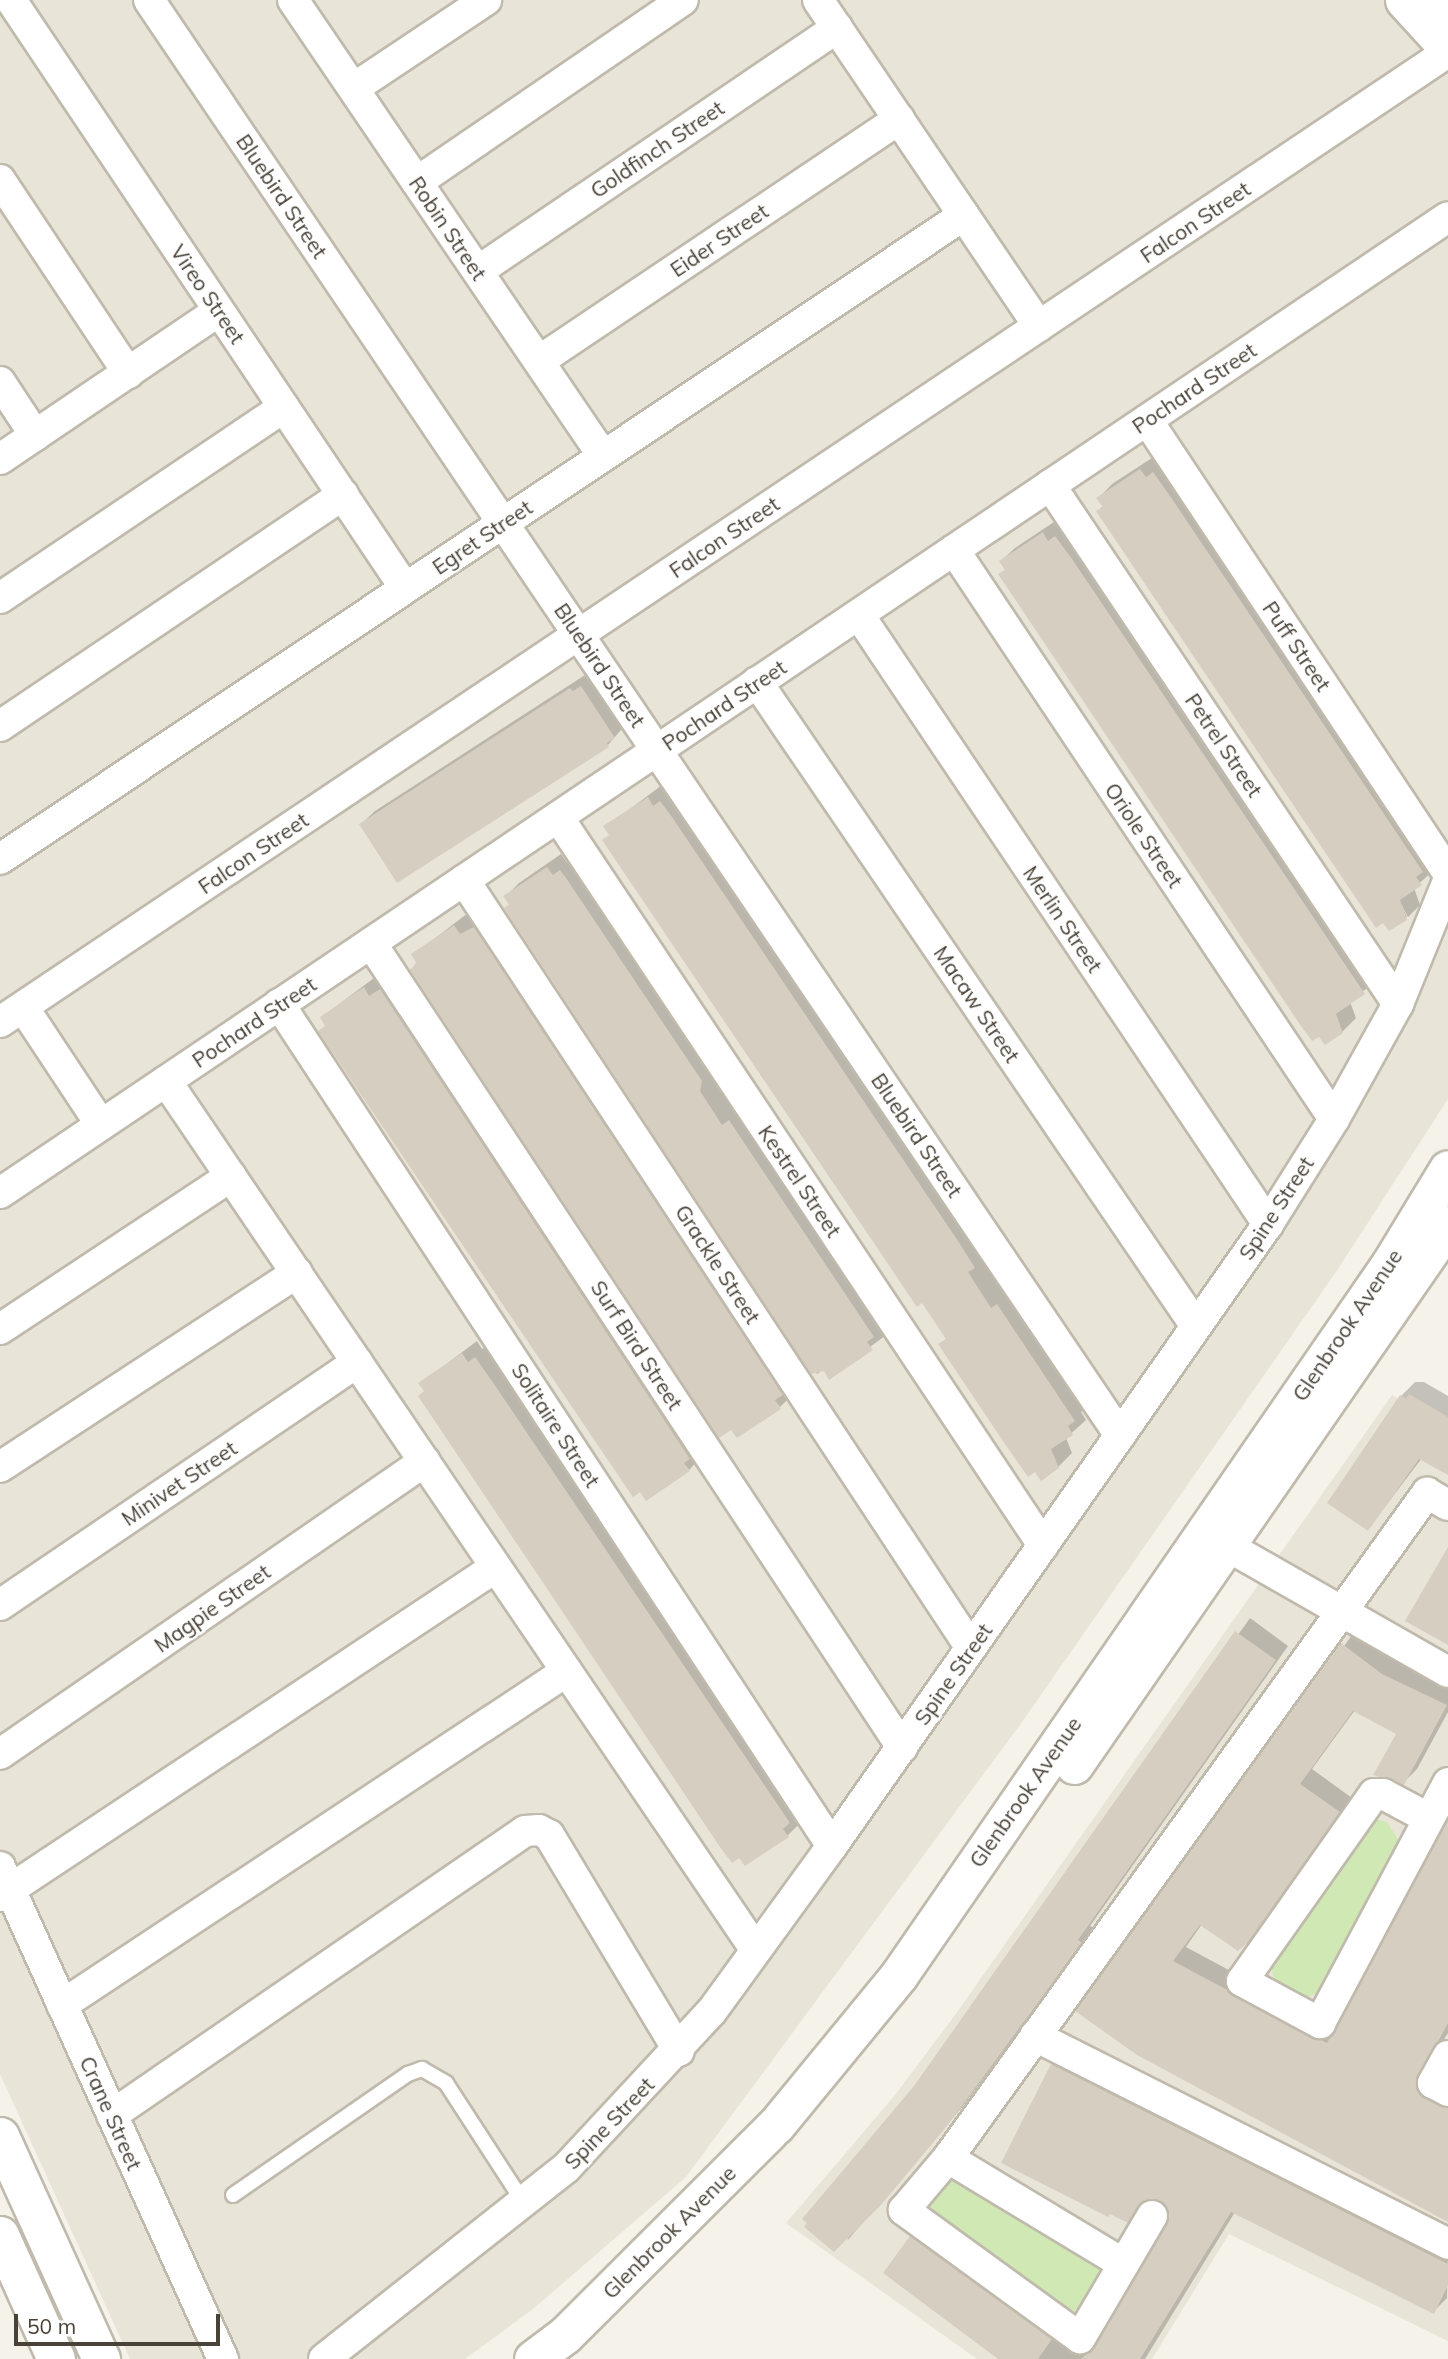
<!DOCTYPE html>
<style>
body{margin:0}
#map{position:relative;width:1448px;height:2359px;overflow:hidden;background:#f5f2ea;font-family:Mulish,sans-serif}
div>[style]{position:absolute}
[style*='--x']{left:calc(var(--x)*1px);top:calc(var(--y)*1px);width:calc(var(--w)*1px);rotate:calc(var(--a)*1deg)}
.residential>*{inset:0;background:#e9e4d8}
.green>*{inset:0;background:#d0e8b4}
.shadow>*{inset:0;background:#0003}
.building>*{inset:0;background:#d6cec0}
.roads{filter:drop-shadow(2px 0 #c0baad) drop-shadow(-2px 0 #c0baad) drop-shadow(0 2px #c0baad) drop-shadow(0 -2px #c0baad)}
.service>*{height:14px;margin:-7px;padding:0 7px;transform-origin:7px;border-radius:7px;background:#fff}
.minor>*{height:30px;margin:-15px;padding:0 15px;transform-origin:15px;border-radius:15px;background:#fff}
.tertiary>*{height:37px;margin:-18.5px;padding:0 18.5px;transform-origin:18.5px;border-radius:18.5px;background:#fff}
span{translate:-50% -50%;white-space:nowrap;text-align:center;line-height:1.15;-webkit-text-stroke:5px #fff;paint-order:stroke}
.street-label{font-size:21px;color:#494238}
.scale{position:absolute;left:14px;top:2314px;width:206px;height:32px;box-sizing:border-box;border:4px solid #494238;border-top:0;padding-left:9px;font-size:21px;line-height:24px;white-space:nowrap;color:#494238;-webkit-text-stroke:5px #fff;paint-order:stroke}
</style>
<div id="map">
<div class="residential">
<div style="clip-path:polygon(0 0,1401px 0,1448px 48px,1448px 1099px,1336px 1272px,1022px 1722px,686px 2177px,533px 2309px,465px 2359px,130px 2359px,0 2074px)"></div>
<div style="clip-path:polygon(1392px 1395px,1448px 1428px,1448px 2341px,1229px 2234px,1152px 2359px,977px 2359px,786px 2223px,895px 2095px,955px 2015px)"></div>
</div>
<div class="green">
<div style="clip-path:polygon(1370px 1818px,1387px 1822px,1401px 1844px,1324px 1990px,1305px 1998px,1277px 1986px,1270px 1966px)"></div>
<div style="clip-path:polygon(952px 2176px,1095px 2259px,1103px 2279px,1081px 2311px,1060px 2310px,931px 2223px,924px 2206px)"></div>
</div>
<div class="shadow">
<div style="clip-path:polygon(1155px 456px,1434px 870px,1414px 888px,1420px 905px,1408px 917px,1395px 893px,1407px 917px,1390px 929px,1098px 511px,1103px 506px,1099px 498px,1112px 484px)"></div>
<div style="clip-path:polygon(1057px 520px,1378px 979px,1350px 1002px,1356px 1018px,1342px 1032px,1000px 575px,1006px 569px,1001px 561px,1015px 548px)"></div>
<div style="clip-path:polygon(595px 674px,627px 723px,608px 745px,361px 824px,375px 811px,585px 675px,587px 679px)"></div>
<div style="clip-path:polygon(662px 785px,667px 794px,675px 788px,988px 1253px,982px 1259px,1006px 1296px,1011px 1292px,1087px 1406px,1081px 1412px,1086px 1420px,1066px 1438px,1072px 1453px,1058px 1467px,941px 1344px,947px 1338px,606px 827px)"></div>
<div style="clip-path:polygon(561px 854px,567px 863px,574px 858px,715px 1067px,713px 1077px,736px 1113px,743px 1108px,886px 1335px,830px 1377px,824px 1369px,817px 1374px,506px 908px,510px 904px,506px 896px,519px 883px)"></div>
<div style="clip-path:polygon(468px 913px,793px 1394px,780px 1407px,413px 955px)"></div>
<div style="clip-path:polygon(378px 975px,702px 1456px,689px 1470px,322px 1017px)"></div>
<div style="clip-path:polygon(477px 1341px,482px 1349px,489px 1345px,801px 1822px,787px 1836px,421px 1383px)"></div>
<div style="clip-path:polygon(1415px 1382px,1424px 1382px,1448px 1396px,1448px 1473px,1422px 1458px,1368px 1529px,1401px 1396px)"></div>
<div style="clip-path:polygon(1250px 1618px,1288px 1646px,1090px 1926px,1094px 1928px,963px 2106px,847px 2241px,915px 2087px)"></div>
<div style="clip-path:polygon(1355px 1631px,1396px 1660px,1448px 1686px,1448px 1712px,1417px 1769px,1403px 1783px,1398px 1733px,1355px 1710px,1312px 1769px,1352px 1798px,1263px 1925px,1238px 1949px,1202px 1924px,1186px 1947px,1337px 2028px,1448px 1823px,1448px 2033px,1431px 2059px,1448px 2087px,1448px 2220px,1078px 2011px)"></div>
<div style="clip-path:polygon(1066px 2051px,1448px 2243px,1447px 2298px,1433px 2312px,1235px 2212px,1145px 2359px,1002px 2359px,911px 2237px,925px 2224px,1097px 2345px,1169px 2225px,1169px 2207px,1161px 2199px,1146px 2199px,1127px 2221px,1053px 2065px)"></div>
</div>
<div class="building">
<div style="clip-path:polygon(1140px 469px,1146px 477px,1153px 472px,1170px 496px,1423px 872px,1416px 877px,1422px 885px,1400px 900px,1407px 920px,1389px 931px,1383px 923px,1376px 928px,1096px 511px,1103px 507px,1096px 498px)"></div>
<div style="clip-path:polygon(1043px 532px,1048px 541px,1055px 536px,1072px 559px,1365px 994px,1336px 1014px,1343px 1033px,1325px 1045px,1319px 1037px,1312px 1041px,1301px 1026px,998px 574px,1005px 570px,999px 561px)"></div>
<div style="clip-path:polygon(581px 686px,615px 738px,607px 743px,609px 747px,397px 883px,359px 824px,570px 688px,573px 691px)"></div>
<div style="clip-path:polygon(648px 797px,653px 806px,660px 801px,672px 817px,958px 1241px,975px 1268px,968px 1272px,991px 1308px,997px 1304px,1075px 1421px,1068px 1426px,1073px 1435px,1051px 1449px,1059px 1468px,1041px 1481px,1035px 1472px,1028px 1477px,1005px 1444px,938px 1344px,946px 1339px,922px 1303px,917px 1307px,602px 840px,609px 835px,603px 826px)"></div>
<div style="clip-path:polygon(547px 867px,553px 875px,560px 870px,566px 878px,702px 1081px,700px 1091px,722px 1125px,729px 1120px,874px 1337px,867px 1342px,873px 1350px,829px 1380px,824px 1371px,811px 1374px,504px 908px,509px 905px,503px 896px)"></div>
<div style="clip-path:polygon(454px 925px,460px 934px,474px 927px,783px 1395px,775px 1400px,781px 1409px,737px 1438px,731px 1430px,719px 1438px,410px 970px,416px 963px,411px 954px)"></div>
<div style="clip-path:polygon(364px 987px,369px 996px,380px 989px,690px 1459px,684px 1463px,690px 1471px,646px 1501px,640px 1492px,633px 1497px,622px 1481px,318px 1031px,325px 1026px,320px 1017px)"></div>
<div style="clip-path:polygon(462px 1353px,468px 1362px,475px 1357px,492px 1381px,790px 1823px,783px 1829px,789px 1837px,745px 1866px,739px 1858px,732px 1863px,720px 1847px,418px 1396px,424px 1391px,418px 1383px)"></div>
<div style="clip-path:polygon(1409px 1394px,1448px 1417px,1448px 1475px,1419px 1459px,1368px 1531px,1327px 1503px,1400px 1395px,1406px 1399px)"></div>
<div style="clip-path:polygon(1448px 1547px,1448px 1645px,1405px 1621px)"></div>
<div style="clip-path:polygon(1235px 1631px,1276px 1660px,1078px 1940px,1082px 1943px,947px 2126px,881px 2205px,834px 2252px,804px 2227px,807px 2223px,802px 2219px,914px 2086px)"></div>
<div style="clip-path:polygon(1341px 1643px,1382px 1674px,1447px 1705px,1404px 1785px,1373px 1775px,1396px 1734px,1353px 1711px,1300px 1784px,1340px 1812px,1249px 1941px,1238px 1951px,1200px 1925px,1173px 1961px,1327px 2043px,1448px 1820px,1448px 2023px,1416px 2083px,1424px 2098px,1448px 2108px,1448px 2222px,1137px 2055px,1075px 2011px)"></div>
<div style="clip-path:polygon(1051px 2064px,1448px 2264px,1448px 2285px,1434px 2314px,1231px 2212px,1140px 2359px,1081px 2359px,1095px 2347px,1169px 2215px,1161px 2201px,1151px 2199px,1137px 2207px,1128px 2223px,1110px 2214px,1108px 2217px,1001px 2163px)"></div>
<div style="clip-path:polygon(910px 2236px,1052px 2339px,1038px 2359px,998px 2359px,883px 2273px)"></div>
</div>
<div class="roads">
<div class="service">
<div style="--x:233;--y:2195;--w:213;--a:-34.7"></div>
<div style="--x:408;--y:2074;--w:15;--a:-20"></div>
<div style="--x:422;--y:2069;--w:28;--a:30"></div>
<div style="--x:446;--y:2083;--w:143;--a:57"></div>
</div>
<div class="minor">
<div style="--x:11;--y:0;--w:708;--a:56.18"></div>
<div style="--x:149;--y:0;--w:1733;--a:55.92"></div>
<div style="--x:293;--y:0;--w:551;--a:55.79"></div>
<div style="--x:818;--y:0;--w:394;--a:55.9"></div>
<div style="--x:354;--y:88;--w:159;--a:-33.7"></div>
<div style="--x:0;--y:180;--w:232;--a:56.4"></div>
<div style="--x:417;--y:182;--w:322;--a:-34.4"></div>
<div style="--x:478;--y:271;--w:434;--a:-34.1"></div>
<div style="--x:539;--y:361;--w:434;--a:-33.9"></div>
<div style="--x:0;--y:382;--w:64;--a:56.6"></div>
<div style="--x:1147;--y:420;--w:544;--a:56.4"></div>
<div style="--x:0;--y:459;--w:264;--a:-34.1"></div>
<div style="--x:1050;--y:485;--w:625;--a:56.16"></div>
<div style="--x:954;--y:550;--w:684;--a:56.26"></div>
<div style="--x:0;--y:598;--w:342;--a:-33.9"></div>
<div style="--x:859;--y:615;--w:734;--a:56.11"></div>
<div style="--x:757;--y:682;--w:779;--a:55.72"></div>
<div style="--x:0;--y:726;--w:414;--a:-34"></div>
<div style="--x:558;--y:817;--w:875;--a:56.33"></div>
<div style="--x:0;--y:859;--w:1159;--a:-33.74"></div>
<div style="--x:464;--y:880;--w:920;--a:56.57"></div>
<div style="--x:371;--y:943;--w:964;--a:56.56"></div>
<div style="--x:279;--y:1004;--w:1007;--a:56.7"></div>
<div style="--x:23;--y:1007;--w:141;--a:56.5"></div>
<div style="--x:0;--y:1022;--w:1743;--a:-33.82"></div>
<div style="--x:166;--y:1081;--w:1050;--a:55.83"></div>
<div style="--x:0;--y:1193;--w:1746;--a:-33.98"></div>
<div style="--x:0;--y:1329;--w:277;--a:-33.5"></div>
<div style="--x:0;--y:1467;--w:355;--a:-33.2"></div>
<div style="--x:1227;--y:1546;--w:254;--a:29.7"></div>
<div style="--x:0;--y:1605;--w:432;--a:-34.2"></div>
<div style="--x:0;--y:1754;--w:516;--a:-34.58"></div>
<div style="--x:1428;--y:1818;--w:51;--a:-151.9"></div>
<div style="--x:1383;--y:1794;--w:9;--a:180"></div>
<div style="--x:1374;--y:1794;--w:229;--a:125.2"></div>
<div style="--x:1242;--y:1981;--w:89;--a:28.3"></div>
<div style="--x:1320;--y:2023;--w:272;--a:-61.9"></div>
<div style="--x:0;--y:1867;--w:540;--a:65.62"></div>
<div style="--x:0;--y:1896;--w:595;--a:-33.56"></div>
<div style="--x:62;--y:2005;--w:605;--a:-33.48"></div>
<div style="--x:1035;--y:2036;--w:462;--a:26.7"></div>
<div style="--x:1448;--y:2056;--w:31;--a:119"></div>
<div style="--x:1433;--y:2083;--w:17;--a:28"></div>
<div style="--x:112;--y:2115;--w:501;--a:-34.51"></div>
<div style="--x:525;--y:1831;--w:14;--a:-4"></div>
<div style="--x:539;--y:1830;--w:11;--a:27"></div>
<div style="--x:549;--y:1835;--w:252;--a:59"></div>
<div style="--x:948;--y:2158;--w:205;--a:31.1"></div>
<div style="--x:1152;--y:2216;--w:142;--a:120.5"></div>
<div style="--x:1080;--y:2338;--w:218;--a:-144"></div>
<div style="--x:904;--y:2210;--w:68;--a:-49.8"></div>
<div style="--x:948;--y:2158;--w:820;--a:-54.23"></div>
<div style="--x:1427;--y:1493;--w:24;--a:30"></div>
<div style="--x:324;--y:2359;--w:308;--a:-38.3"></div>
<div style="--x:566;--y:2168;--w:214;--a:-47.1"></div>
<div style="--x:712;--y:2011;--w:204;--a:-54"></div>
<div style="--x:832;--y:1846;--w:760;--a:-54.97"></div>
<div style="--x:1268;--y:1224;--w:124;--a:-57.8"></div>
<div style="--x:1334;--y:1119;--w:132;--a:-60.9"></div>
<div style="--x:1398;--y:1004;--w:133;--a:-67.9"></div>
</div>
<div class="tertiary">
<div style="--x:1404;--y:0;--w:65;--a:47.5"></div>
<div style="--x:1446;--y:0;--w:3;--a:45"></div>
<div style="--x:1074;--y:1765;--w:657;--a:-55.29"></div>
<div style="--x:0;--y:2136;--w:245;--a:65.6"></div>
<div style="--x:0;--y:2235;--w:136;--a:65.7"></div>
<div style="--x:533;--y:2359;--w:40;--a:-37"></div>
<div style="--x:565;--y:2335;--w:298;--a:-44.9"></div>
<div style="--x:776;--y:2125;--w:194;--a:-50.6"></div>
<div style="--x:899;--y:1975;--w:864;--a:-55.37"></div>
<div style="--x:1390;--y:1264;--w:111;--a:-58.6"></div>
</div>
</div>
<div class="street-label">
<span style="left:657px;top:149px;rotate:-34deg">Goldfinch Street</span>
<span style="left:282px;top:196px;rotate:56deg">Bluebird Street</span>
<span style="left:1195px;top:222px;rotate:-34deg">Falcon Street</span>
<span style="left:448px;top:228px;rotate:56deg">Robin Street</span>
<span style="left:719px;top:240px;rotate:-34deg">Eider Street</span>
<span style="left:208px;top:294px;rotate:56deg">Vireo Street</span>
<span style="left:1194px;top:388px;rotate:-34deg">Pochard Street</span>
<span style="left:482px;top:537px;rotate:-34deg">Egret Street</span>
<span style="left:724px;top:537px;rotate:-34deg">Falcon Street</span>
<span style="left:1297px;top:646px;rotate:56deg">Puff Street</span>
<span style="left:600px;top:665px;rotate:56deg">Bluebird Street</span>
<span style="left:724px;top:705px;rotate:-34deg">Pochard Street</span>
<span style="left:1224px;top:745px;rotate:56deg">Petrel Street</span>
<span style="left:1144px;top:835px;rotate:56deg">Oriole Street</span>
<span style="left:253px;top:853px;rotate:-34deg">Falcon Street</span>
<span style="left:1063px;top:919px;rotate:56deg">Merlin Street</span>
<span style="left:977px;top:1004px;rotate:56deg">Macaw Street</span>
<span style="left:254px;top:1022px;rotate:-34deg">Pochard Street</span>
<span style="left:917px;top:1135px;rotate:56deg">Bluebird Street</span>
<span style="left:800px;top:1181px;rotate:56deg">Kestrel Street</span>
<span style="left:1276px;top:1208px;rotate:-57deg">Spine Street</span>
<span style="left:718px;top:1264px;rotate:57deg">Grackle Street</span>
<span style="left:1347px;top:1325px;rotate:-56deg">Glenbrook Avenue</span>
<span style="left:637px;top:1345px;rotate:57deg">Surf Bird Street</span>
<span style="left:556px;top:1425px;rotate:57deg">Solitaire Street</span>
<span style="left:179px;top:1483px;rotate:-34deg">Minivet Street</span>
<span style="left:212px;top:1608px;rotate:-35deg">Magpie Street</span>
<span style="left:953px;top:1674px;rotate:-55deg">Spine Street</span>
<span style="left:1025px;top:1792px;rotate:-55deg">Glenbrook Avenue</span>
<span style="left:111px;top:2113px;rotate:66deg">Crane Street</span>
<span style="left:609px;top:2123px;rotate:-46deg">Spine Street</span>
<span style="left:669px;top:2232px;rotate:-45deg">Glenbrook Avenue</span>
</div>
<div class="scale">50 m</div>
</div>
